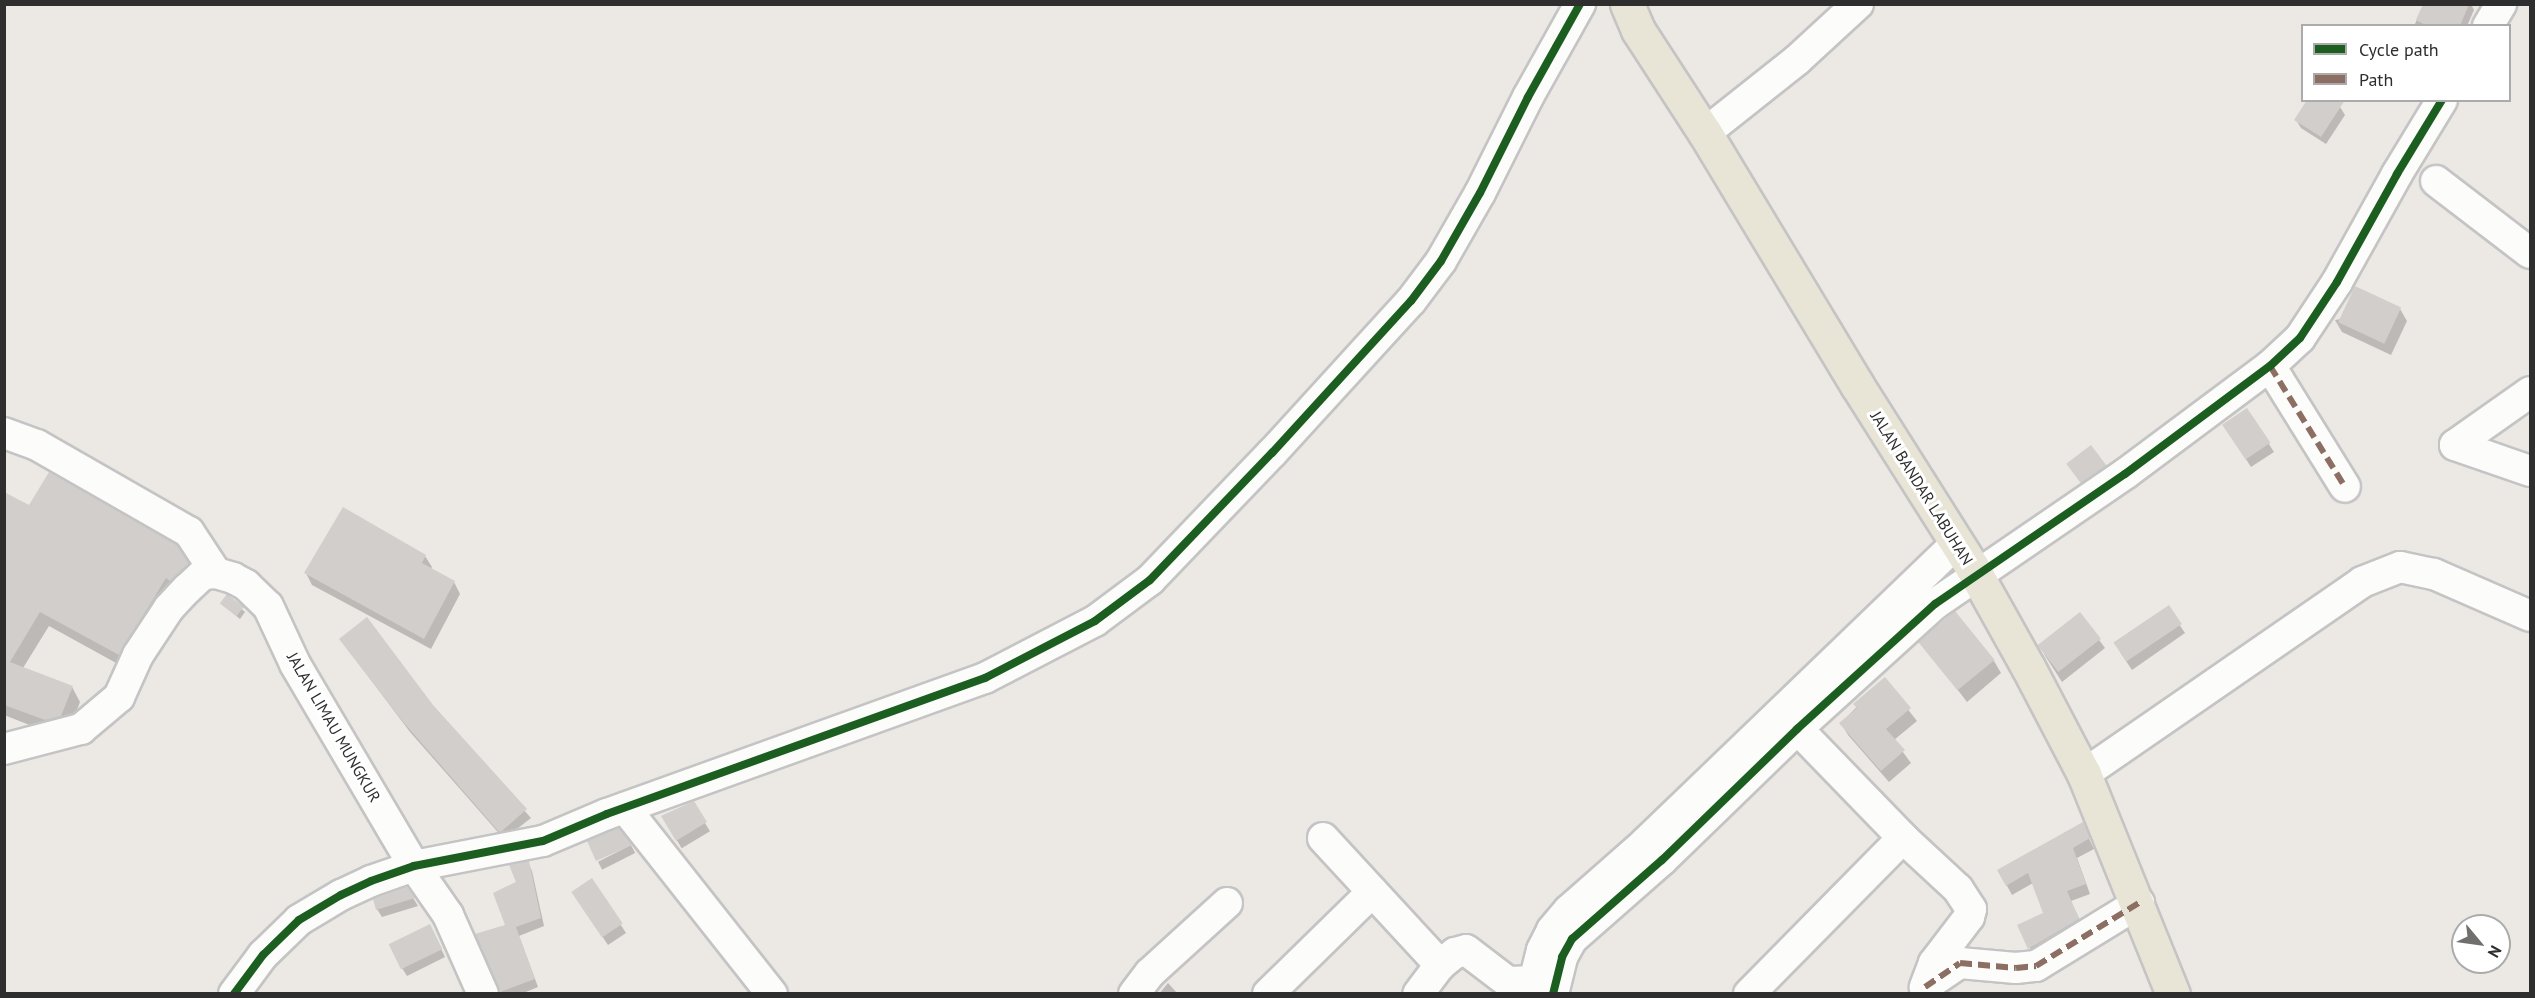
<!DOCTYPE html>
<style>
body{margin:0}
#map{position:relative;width:2535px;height:998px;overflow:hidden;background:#ece8e4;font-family:"PT Sans",sans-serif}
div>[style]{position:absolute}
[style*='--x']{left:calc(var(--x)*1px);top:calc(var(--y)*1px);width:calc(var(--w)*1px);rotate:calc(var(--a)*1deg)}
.shadow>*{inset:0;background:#0003;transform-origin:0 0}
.building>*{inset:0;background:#d1cecb;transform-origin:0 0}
.roads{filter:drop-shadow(2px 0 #c5c4c5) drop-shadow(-2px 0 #c5c4c5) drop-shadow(0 2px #c5c4c5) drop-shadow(0 -2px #c5c4c5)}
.minor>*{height:30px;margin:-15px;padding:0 15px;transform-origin:15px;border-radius:15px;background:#fcfcfb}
.major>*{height:33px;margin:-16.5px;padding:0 16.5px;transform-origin:16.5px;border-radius:16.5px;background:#e8e4d6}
.quiet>*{height:6px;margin-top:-3px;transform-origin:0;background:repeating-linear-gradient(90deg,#8d6e63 0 12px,transparent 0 18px)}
.cycleway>*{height:8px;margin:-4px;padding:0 4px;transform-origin:4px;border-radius:4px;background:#1b5e20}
span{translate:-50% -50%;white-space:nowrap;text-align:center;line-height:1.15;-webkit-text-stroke:6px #fff;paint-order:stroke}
.street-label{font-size:16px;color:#2e2e2e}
.frame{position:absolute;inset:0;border:6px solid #2e2e2e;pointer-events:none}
.legend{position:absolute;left:2301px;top:24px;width:210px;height:78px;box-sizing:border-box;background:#fff;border:2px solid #ababab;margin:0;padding:8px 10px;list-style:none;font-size:18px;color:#2e2e2e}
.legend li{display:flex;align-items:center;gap:12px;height:30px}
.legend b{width:30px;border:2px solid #ababab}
.north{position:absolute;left:2451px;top:914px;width:60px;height:60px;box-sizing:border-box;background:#fff;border:2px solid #ababab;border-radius:50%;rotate:119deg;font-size:16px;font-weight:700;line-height:24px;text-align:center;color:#2e2e2e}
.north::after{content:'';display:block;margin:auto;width:21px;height:27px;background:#706f6e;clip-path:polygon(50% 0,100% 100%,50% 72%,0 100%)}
</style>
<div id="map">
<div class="shadow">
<div style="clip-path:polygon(2424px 4px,2471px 4px,2474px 10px,2467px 26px,2414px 26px)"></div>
<div style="clip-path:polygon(2340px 107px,2345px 115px,2326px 144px,2301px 128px,2296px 120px)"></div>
<div style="clip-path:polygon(2400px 309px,2407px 321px,2391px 355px,2342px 332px,2335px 320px)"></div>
<div style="clip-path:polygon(2247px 410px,2274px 452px,2251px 467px,2229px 433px)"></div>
<div style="clip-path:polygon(2068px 464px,2105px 466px,2110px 474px,2086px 490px)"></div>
<div style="clip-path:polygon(30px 507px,176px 546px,196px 579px,127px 669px,49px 626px,23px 668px,72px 687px,80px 702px,69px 731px,55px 735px,4px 715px,4px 643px)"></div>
<div style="clip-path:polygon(425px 556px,432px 567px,430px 570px,454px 582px,460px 594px,431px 649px,312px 585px,306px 573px)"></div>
<div style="clip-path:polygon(227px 596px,245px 612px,240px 619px,222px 604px)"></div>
<div style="clip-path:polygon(2168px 608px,2185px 633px,2132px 670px,2120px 652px)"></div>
<div style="clip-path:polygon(2080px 614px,2105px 648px,2062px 682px,2044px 654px)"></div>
<div style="clip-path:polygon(1921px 642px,1994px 661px,2001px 673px,1967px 702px)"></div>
<div style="clip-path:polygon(346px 647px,432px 706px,531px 818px,504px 839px,410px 732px)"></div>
<div style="clip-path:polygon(1884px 679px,1917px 721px,1894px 740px,1911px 763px,1889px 782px,1848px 735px,1841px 723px)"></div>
<div style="left:693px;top:803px;width:33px;height:33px;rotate:59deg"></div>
<div style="clip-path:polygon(2082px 824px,2094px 849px,2077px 858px,2090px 894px,2071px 901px,2084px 929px,2035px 958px,2019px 926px,2044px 914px,2033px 883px,2012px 895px,1999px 871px)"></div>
<div style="left:631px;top:845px;width:9px;height:37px;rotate:63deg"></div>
<div style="clip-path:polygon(528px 863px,532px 871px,544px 926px,519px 936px,538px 987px,521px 994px,502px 994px,477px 935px,507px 926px,518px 882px)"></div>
<div style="clip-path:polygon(592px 880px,626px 933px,608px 945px,578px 900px)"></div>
<div style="clip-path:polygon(407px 888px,418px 906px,382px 917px,377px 909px)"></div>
<div style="clip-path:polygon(434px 934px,445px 957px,407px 976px,402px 968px)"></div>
<div style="clip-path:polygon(1168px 983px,1178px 994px,1159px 994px)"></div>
</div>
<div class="building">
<div style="clip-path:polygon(2423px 4px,2469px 4px,2460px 26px,2427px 26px,2416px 20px)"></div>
<div style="clip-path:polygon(2307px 100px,2345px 100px,2321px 137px,2294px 120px)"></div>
<div style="left:2355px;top:286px;width:51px;height:40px;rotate:25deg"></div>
<div style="left:2247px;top:408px;width:42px;height:30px;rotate:56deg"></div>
<div style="left:2091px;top:445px;width:26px;height:31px;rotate:53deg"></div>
<div style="clip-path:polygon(49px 472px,177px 545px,189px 563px,170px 581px,166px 578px,119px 655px,40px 612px,10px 662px,73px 686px,61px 716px,45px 720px,4px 705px,4px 492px,29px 505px)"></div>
<div style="clip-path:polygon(343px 507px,426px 555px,422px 563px,455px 581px,424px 639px,304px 573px)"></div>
<div style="left:227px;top:594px;width:21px;height:12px;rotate:37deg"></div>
<div style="left:2169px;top:605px;width:23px;height:67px;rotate:56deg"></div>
<div style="left:1955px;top:611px;width:63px;height:48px;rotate:51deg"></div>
<div style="left:2080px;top:612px;width:34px;height:54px;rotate:52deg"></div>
<div style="clip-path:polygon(367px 617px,433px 705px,527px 809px,502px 831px,499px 832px,404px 723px,339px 639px)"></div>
<div style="clip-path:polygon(1885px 677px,1911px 708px,1886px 729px,1905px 750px,1881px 771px,1839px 723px,1857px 708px,1853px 704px)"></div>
<div style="clip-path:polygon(694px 801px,707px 822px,676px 841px,661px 816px)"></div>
<div style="clip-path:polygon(2083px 822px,2090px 838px,2073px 848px,2086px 884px,2067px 891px,2079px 919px,2028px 949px,2017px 925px,2043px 913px,2028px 873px,2006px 886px,1997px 870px)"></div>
<div style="clip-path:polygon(619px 828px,632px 845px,596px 861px,587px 841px)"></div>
<div style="clip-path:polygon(529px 861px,541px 918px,516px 927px,535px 979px,500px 992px,475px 934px,505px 925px,493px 893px,516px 882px,509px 865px)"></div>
<div style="left:592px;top:878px;width:55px;height:25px;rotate:56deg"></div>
<div style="clip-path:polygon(407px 887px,415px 898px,376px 910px,373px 899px)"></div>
<div style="left:430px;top:924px;width:28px;height:46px;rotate:64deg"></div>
</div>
<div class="roads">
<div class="minor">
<div style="--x:2488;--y:26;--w:26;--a:-59"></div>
<div style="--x:1705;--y:133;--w:117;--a:-38.4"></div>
<div style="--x:1797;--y:60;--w:83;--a:-42.6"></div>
<div style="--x:2436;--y:181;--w:118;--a:37.5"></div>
<div style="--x:2270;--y:366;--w:142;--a:58.2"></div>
<div style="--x:4;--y:433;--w:35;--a:20"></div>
<div style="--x:37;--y:445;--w:175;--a:29.8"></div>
<div style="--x:189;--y:532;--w:49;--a:56.6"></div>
<div style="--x:2455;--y:445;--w:92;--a:-35.2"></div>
<div style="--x:2455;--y:445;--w:79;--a:19.1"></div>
<div style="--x:1783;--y:714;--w:173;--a:45.9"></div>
<div style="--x:1903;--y:838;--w:75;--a:42.8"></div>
<div style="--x:1958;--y:889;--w:24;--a:57"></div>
<div style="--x:1971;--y:909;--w:8;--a:104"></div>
<div style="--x:1969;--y:917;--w:58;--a:127.3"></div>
<div style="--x:1934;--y:963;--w:26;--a:111"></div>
<div style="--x:4;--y:749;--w:80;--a:-14.6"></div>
<div style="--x:81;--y:729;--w:50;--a:-40.1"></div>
<div style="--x:119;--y:697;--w:46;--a:-65.7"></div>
<div style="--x:138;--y:655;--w:56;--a:-56.6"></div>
<div style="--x:169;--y:608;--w:26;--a:-47"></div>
<div style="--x:187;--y:589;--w:22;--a:-43"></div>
<div style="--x:203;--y:574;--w:13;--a:-4"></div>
<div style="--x:216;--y:573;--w:18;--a:16"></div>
<div style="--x:233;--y:578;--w:15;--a:28"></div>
<div style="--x:246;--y:585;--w:30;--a:44"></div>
<div style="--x:268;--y:606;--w:64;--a:65"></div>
<div style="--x:295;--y:664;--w:234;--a:59.5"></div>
<div style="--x:414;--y:866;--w:60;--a:55.2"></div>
<div style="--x:448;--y:915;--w:86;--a:66.1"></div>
<div style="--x:2084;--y:774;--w:338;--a:-34.6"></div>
<div style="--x:2362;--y:582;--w:41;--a:-21.5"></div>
<div style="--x:2400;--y:567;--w:35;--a:12"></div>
<div style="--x:2434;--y:574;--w:105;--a:23.6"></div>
<div style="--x:625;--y:808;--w:237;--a:51.7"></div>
<div style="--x:1323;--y:838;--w:173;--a:47.3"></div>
<div style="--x:1440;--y:965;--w:36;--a:127"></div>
<div style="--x:1440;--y:965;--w:19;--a:-39"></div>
<div style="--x:1455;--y:953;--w:11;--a:-15"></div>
<div style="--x:1466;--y:950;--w:53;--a:37.3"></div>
<div style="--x:1508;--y:982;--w:28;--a:-2"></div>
<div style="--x:1536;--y:981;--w:17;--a:31"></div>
<div style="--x:1927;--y:985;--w:40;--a:-34"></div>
<div style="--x:1960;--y:963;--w:56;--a:5.1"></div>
<div style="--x:2016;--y:968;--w:20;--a:-6"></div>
<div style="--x:2036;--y:966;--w:121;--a:-31.5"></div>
<div style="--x:234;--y:994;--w:49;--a:-53.4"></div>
<div style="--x:263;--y:955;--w:50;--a:-44.2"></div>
<div style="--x:299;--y:920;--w:49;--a:-30.8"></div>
<div style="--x:341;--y:895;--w:33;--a:-25"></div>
<div style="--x:371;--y:881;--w:46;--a:-19.2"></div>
<div style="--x:414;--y:866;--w:131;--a:-11"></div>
<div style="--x:543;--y:841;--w:69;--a:-22.9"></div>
<div style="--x:607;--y:814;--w:402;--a:-19.8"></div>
<div style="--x:985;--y:678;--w:124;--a:-27.4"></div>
<div style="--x:1095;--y:621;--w:69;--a:-36.7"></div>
<div style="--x:1150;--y:580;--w:176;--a:-46.2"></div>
<div style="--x:1272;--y:453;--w:206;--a:-47.6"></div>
<div style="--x:1411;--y:301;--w:50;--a:-53.1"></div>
<div style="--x:1441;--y:261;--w:78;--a:-60.2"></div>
<div style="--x:1480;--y:193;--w:107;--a:-63.4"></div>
<div style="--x:1528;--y:97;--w:107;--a:-60.8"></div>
<div style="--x:1134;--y:994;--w:26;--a:-53"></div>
<div style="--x:1150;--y:973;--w:104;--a:-42.3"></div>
<div style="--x:1268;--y:994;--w:146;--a:-44.4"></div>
<div style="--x:1531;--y:994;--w:45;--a:-76"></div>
<div style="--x:1542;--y:950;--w:22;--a:-63"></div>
<div style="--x:1552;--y:930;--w:26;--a:-50"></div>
<div style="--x:1569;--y:910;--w:103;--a:-41.4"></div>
<div style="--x:1646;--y:842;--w:431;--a:-43.9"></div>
<div style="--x:1553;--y:994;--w:38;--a:-76"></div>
<div style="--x:1562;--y:957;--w:21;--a:-61"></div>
<div style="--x:1572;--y:939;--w:120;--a:-41.3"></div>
<div style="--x:1662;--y:860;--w:188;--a:-44.1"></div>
<div style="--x:1797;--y:729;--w:186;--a:-42.2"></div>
<div style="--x:1935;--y:604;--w:230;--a:-34.4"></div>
<div style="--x:2125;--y:474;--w:181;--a:-36.7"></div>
<div style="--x:2270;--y:366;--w:41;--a:-43"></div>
<div style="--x:2300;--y:338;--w:67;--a:-56.5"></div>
<div style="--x:2337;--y:282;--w:124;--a:-60.9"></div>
<div style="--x:2397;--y:174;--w:87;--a:-58.7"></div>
<div style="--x:1749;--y:994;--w:219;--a:-45.4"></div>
</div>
<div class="major">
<div style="--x:1627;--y:4;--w:28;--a:67"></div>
<div style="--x:1638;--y:30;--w:123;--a:57"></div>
<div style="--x:1705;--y:133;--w:294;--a:58.9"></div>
<div style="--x:1857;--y:385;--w:215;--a:57.7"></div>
<div style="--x:1972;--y:567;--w:115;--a:60.8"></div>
<div style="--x:2028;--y:667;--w:121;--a:62.4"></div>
<div style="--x:2084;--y:774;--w:237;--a:68"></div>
</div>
</div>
<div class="quiet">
<div style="--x:2270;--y:366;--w:142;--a:58.2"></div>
<div style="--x:1925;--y:987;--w:42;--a:-34.4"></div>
<div style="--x:1960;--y:963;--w:56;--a:5.1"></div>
<div style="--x:2016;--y:968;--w:20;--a:-6"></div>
<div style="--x:2036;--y:966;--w:121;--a:-31.5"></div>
</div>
<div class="cycleway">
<div style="--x:234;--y:994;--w:49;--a:-53.4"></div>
<div style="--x:263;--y:955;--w:50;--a:-44.2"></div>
<div style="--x:299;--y:920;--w:49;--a:-30.8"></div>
<div style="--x:341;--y:895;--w:33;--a:-25"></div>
<div style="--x:371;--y:881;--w:46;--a:-19.2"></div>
<div style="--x:414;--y:866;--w:131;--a:-11"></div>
<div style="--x:543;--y:841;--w:69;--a:-22.9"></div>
<div style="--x:607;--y:814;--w:402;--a:-19.8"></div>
<div style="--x:985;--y:678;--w:124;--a:-27.4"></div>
<div style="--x:1095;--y:621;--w:69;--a:-36.7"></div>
<div style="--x:1150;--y:580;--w:176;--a:-46.2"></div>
<div style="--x:1272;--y:453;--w:206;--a:-47.6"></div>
<div style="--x:1411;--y:301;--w:50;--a:-53.1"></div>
<div style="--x:1441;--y:261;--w:78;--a:-60.2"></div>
<div style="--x:1480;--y:193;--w:107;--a:-63.4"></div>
<div style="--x:1528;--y:97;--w:107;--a:-60.8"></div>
<div style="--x:1553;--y:994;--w:38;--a:-76"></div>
<div style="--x:1562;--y:957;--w:21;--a:-61"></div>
<div style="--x:1572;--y:939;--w:120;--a:-41.3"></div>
<div style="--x:1662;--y:860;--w:188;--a:-44.1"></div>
<div style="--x:1797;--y:729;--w:186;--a:-42.2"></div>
<div style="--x:1935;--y:604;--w:230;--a:-34.4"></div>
<div style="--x:2125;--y:474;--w:181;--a:-36.7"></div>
<div style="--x:2270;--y:366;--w:41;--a:-43"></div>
<div style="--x:2300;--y:338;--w:67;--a:-56.5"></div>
<div style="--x:2337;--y:282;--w:124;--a:-60.9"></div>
<div style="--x:2397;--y:174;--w:87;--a:-58.7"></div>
</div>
<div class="street-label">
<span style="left:1922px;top:488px;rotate:58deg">JALAN BANDAR LABUHAN</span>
<span style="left:334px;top:727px;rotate:60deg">JALAN LIMAU MUNGKUR</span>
</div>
<div class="frame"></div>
<ul class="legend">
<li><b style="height:8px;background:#1b5e20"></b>Cycle path</li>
<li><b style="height:8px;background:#8d6e63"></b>Path</li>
</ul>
<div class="north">N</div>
</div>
